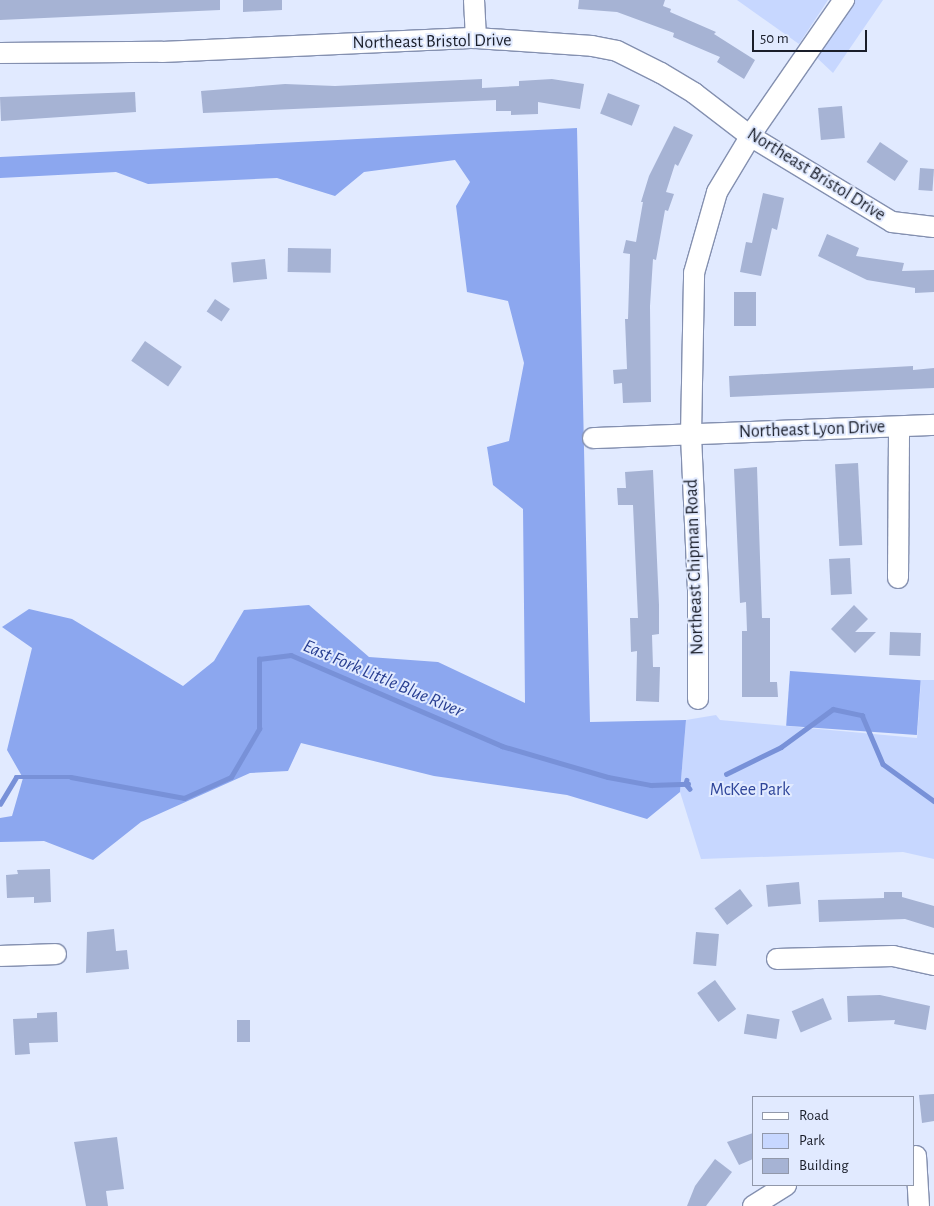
<!DOCTYPE html>
<style>
body{margin:0}
#map{position:relative;width:934px;height:1206px;overflow:hidden;background:#e1eaff;font-family:"Alegreya Sans",sans-serif}
div>[style]{position:absolute}
[style*='--x']{left:calc(var(--x)*1px);top:calc(var(--y)*1px);width:calc(var(--w)*1px);rotate:calc(var(--a)*1deg)}
.green>*{inset:0;background:#c7d7ff}
.forest>*{inset:0;background:#8ca7ef;transform-origin:0 0}
.stream>*{height:4.5px;margin:-2.25px;padding:0 2.25px;transform-origin:2.25px;border-radius:2.25px;background:#7891d8}
.building>*{inset:0;background:#a6b3d4;transform-origin:0 0}
.roads{filter:drop-shadow(1px 0 #8490b0) drop-shadow(-1px 0 #8490b0) drop-shadow(0 1px #8490b0) drop-shadow(0 -1px #8490b0)}
.minor>*{height:20px;margin:-10px;padding:0 10px;transform-origin:10px;border-radius:10px;background:#fff}
span{translate:-50% -50%;white-space:nowrap;text-align:center;line-height:1.15;-webkit-text-stroke:4px #e1eaff;paint-order:stroke}
.street-label{font-size:18px;color:#1a1e2a}
.park-label{font-size:18px;color:#2f469a}
.water-label{font-size:19px;color:#283e91;font-style:italic}
.legend{position:absolute;left:752px;top:1096px;width:162px;height:90px;box-sizing:border-box;background:#e1eaff;border:1px solid #9198aa;margin:0;padding:6px 9px;list-style:none;font-size:15px;color:#1a1e2a}
.legend li{display:flex;align-items:center;gap:10px;height:25px}
.legend b{width:25px;border:1px solid #9198aa}
.scale{position:absolute;left:752px;top:30px;width:115px;height:22px;box-sizing:border-box;border:2px solid #1a1e2a;border-top:0;padding-left:6px;font-size:15px;line-height:18px;white-space:nowrap;color:#1a1e2a;-webkit-text-stroke:4px #e1eaff;paint-order:stroke}
</style>
<div id="map">
<div class="green">
<div style="clip-path:polygon(737px 0,828px 0,799px 44px)"></div>
<div style="clip-path:polygon(854px 0,883px 0,833px 73px,815px 56px)"></div>
<div style="clip-path:polygon(921px 680px,934px 680px,934px 859px,903px 852px,701px 859px,680px 792px,686px 720px,716px 715px,720px 720px,917px 738px)"></div>
</div>
<div class="forest">
<div style="clip-path:polygon(577px 128px,590px 722px,686px 720px,680px 792px,647px 819px,567px 795px,434px 776px,301px 743px,288px 771px,250px 773px,141px 822px,93px 860px,44px 841px,0 842px,0 818px,12px 816px,23px 778px,7px 750px,32px 648px,2px 627px,29px 609px,72px 619px,183px 686px,214px 661px,244px 610px,309px 605px,369px 657px,438px 662px,525px 703px,523px 509px,493px 485px,487px 447px,509px 441px,524px 363px,508px 301px,467px 292px,456px 206px,470px 182px,455px 160px,364px 172px,335px 196px,277px 178px,148px 184px,116px 172px,0 178px,0 157px)"></div>
<div style="left:790px;top:671px;width:131px;height:55px;rotate:4deg"></div>
</div>
<div class="stream">
<div style="--x:726;--y:774;--w:61;--a:-26.1"></div>
<div style="--x:781;--y:747;--w:64;--a:-36.2"></div>
<div style="--x:833;--y:709;--w:30;--a:12"></div>
<div style="--x:862;--y:715;--w:53;--a:66.8"></div>
<div style="--x:883;--y:764;--w:63;--a:36"></div>
<div style="--x:687;--y:780;--w:4;--a:104"></div>
<div style="--x:686;--y:784;--w:6;--a:51"></div>
<div style="--x:0;--y:804;--w:31;--a:-59"></div>
<div style="--x:16;--y:777;--w:55;--a:0"></div>
<div style="--x:71;--y:777;--w:115;--a:10.5"></div>
<div style="--x:184;--y:798;--w:51;--a:-24.1"></div>
<div style="--x:231;--y:777;--w:56;--a:-59.7"></div>
<div style="--x:259;--y:729;--w:70;--a:-90"></div>
<div style="--x:259;--y:659;--w:32;--a:-7"></div>
<div style="--x:291;--y:655;--w:230;--a:23.3"></div>
<div style="--x:502;--y:746;--w:110;--a:16.3"></div>
<div style="--x:608;--y:777;--w:44;--a:10.5"></div>
<div style="--x:651;--y:785;--w:37;--a:-2"></div>
</div>
<div class="building">
<div style="clip-path:polygon(0 0,220px 0,220px 10px,0 20px)"></div>
<div style="clip-path:polygon(243px 0,282px 0,282px 10px,243px 12px)"></div>
<div style="clip-path:polygon(579px 0,665px 0,663px 6px,671px 9px,670px 12px,716px 32px,714px 34px,755px 60px,744px 79px,717px 62px,720px 57px,673px 37px,674px 33px,617px 12px,578px 9px)"></div>
<div style="clip-path:polygon(482px 79px,482px 88px,519px 86px,519px 81px,552px 79px,584px 84px,580px 109px,538px 102px,538px 114px,511px 115px,511px 111px,496px 111px,496px 100px,203px 113px,201px 91px,285px 84px,335px 86px)"></div>
<div style="clip-path:polygon(135px 92px,136px 112px,1px 121px,0 97px)"></div>
<div style="left:608px;top:93px;width:34px;height:22px;rotate:21deg"></div>
<div style="left:842px;top:106px;width:32px;height:24px;rotate:85deg"></div>
<div style="clip-path:polygon(674px 126px,693px 135px,678px 166px,675px 164px,666px 192px,674px 194px,668px 211px,665px 210px,656px 260px,653px 259px,650px 306px,651px 402px,623px 403px,622px 383px,614px 384px,613px 370px,627px 369px,625px 319px,628px 319px,630px 254px,623px 253px,626px 240px,636px 242px,643px 202px,641px 202px,649px 176px)"></div>
<div style="left:880px;top:142px;width:34px;height:24px;rotate:34deg"></div>
<div style="left:920px;top:168px;width:14px;height:22px;rotate:4deg"></div>
<div style="clip-path:polygon(763px 193px,784px 198px,777px 230px,772px 228px,761px 276px,740px 272px,746px 242px,752px 243px)"></div>
<div style="clip-path:polygon(827px 234px,859px 248px,856px 256px,904px 263px,902px 271px,934px 270px,934px 292px,915px 293px,915px 288px,867px 280px,818px 256px)"></div>
<div style="left:288px;top:248px;width:43px;height:24px;rotate:1deg"></div>
<div style="left:265px;top:259px;width:20px;height:34px;rotate:84deg"></div>
<div style="left:734px;top:292px;width:22px;height:34px"></div>
<div style="left:215px;top:299px;width:18px;height:15px;rotate:34deg"></div>
<div style="left:145px;top:341px;width:45px;height:24px;rotate:35deg"></div>
<div style="clip-path:polygon(913px 366px,913px 370px,934px 368px,934px 388px,730px 397px,729px 376px)"></div>
<div style="left:858px;top:463px;width:82px;height:23px;rotate:87deg"></div>
<div style="clip-path:polygon(757px 467px,762px 618px,770px 618px,770px 682px,777px 682px,778px 697px,742px 697px,742px 631px,747px 631px,746px 602px,740px 603px,734px 469px)"></div>
<div style="clip-path:polygon(653px 470px,659px 605px,659px 634px,652px 635px,653px 667px,660px 667px,659px 702px,636px 701px,637px 651px,631px 652px,630px 618px,638px 618px,633px 505px,618px 505px,617px 488px,626px 488px,625px 472px)"></div>
<div style="left:850px;top:558px;width:36px;height:21px;rotate:87deg"></div>
<div style="clip-path:polygon(854px 605px,868px 619px,855px 632px,876px 632px,855px 653px,831px 629px)"></div>
<div style="left:890px;top:632px;width:31px;height:23px;rotate:2deg"></div>
<div style="clip-path:polygon(50px 869px,51px 902px,34px 903px,34px 897px,7px 898px,6px 875px,18px 874px,17px 870px)"></div>
<div style="left:799px;top:882px;width:22px;height:33px;rotate:85deg"></div>
<div style="left:740px;top:889px;width:21px;height:32px;rotate:53deg"></div>
<div style="clip-path:polygon(884px 892px,902px 892px,902px 897px,934px 906px,934px 928px,905px 919px,819px 922px,818px 900px,884px 898px)"></div>
<div style="clip-path:polygon(114px 929px,116px 951px,127px 950px,129px 969px,86px 973px,87px 932px)"></div>
<div style="left:696px;top:932px;width:23px;height:32px;rotate:5deg"></div>
<div style="left:715px;top:980px;width:36px;height:22px;rotate:54deg"></div>
<div style="clip-path:polygon(880px 995px,930px 1006px,926px 1030px,894px 1024px,895px 1020px,848px 1022px,847px 996px)"></div>
<div style="left:823px;top:998px;width:23px;height:34px;rotate:67deg"></div>
<div style="clip-path:polygon(57px 1012px,58px 1042px,29px 1043px,30px 1054px,15px 1055px,13px 1019px,37px 1018px,37px 1013px)"></div>
<div style="left:747px;top:1014px;width:33px;height:20px;rotate:9deg"></div>
<div style="left:237px;top:1020px;width:13px;height:22px"></div>
<div style="clip-path:polygon(934px 1094px,934px 1121px,922px 1123px,919px 1095px)"></div>
<div style="clip-path:polygon(753px 1133px,753px 1159px,739px 1165px,727px 1142px)"></div>
<div style="clip-path:polygon(117px 1137px,124px 1189px,106px 1191px,108px 1206px,86px 1206px,74px 1142px)"></div>
<div style="clip-path:polygon(715px 1159px,732px 1172px,706px 1206px,687px 1206px,695px 1186px)"></div>
</div>
<div class="roads">
<div class="minor">
<div style="--x:474;--y:0;--w:38;--a:87"></div>
<div style="--x:0;--y:53;--w:162;--a:-0.4"></div>
<div style="--x:162;--y:52;--w:314;--a:-2.6"></div>
<div style="--x:476;--y:38;--w:116;--a:3.9"></div>
<div style="--x:592;--y:46;--w:25;--a:11"></div>
<div style="--x:617;--y:51;--w:49;--a:26.6"></div>
<div style="--x:661;--y:73;--w:39;--a:31"></div>
<div style="--x:694;--y:93;--w:71;--a:37.5"></div>
<div style="--x:750;--y:136;--w:166;--a:31.2"></div>
<div style="--x:892;--y:222;--w:42;--a:6.8"></div>
<div style="--x:593;--y:438;--w:341;--a:-2.2"></div>
<div style="--x:898;--y:578;--w:151;--a:-89.6"></div>
<div style="--x:698;--y:699;--w:109;--a:-90"></div>
<div style="--x:698;--y:590;--w:155;--a:-92.6"></div>
<div style="--x:691;--y:435;--w:162;--a:-88.9"></div>
<div style="--x:694;--y:273;--w:84;--a:-74.1"></div>
<div style="--x:717;--y:192;--w:76;--a:-59"></div>
<div style="--x:756;--y:127;--w:155;--a:-55.3"></div>
<div style="--x:0;--y:956;--w:56;--a:-2"></div>
<div style="--x:777;--y:959;--w:116;--a:-1.5"></div>
<div style="--x:893;--y:956;--w:42;--a:12.4"></div>
<div style="--x:916;--y:1156;--w:50;--a:86.6"></div>
<div style="--x:753;--y:1206;--w:39;--a:-32"></div>
</div>
</div>
<div class="street-label">
<span style="left:432px;top:42px;rotate:-1deg">Northeast Bristol Drive</span>
<span style="left:816px;top:175px;rotate:32deg">Northeast Bristol Drive</span>
<span style="left:812px;top:430px;rotate:-2deg">Northeast Lyon Drive</span>
<span style="left:695px;top:567px;rotate:-92deg">Northeast Chipman Road</span>
</div>
<div class="park-label">
<span style="left:750px;top:790px">McKee Park</span>
</div>
<div class="water-label">
<span style="left:383px;top:679px;rotate:23deg">East Fork Little Blue River</span>
</div>
<ul class="legend">
<li><b style="height:6px;background:#fff"></b>Road</li>
<li><b style="height:14px;background:#c7d7ff"></b>Park</li>
<li><b style="height:14px;background:#a6b3d4"></b>Building</li>
</ul>
<div class="scale">50 m</div>
</div>
